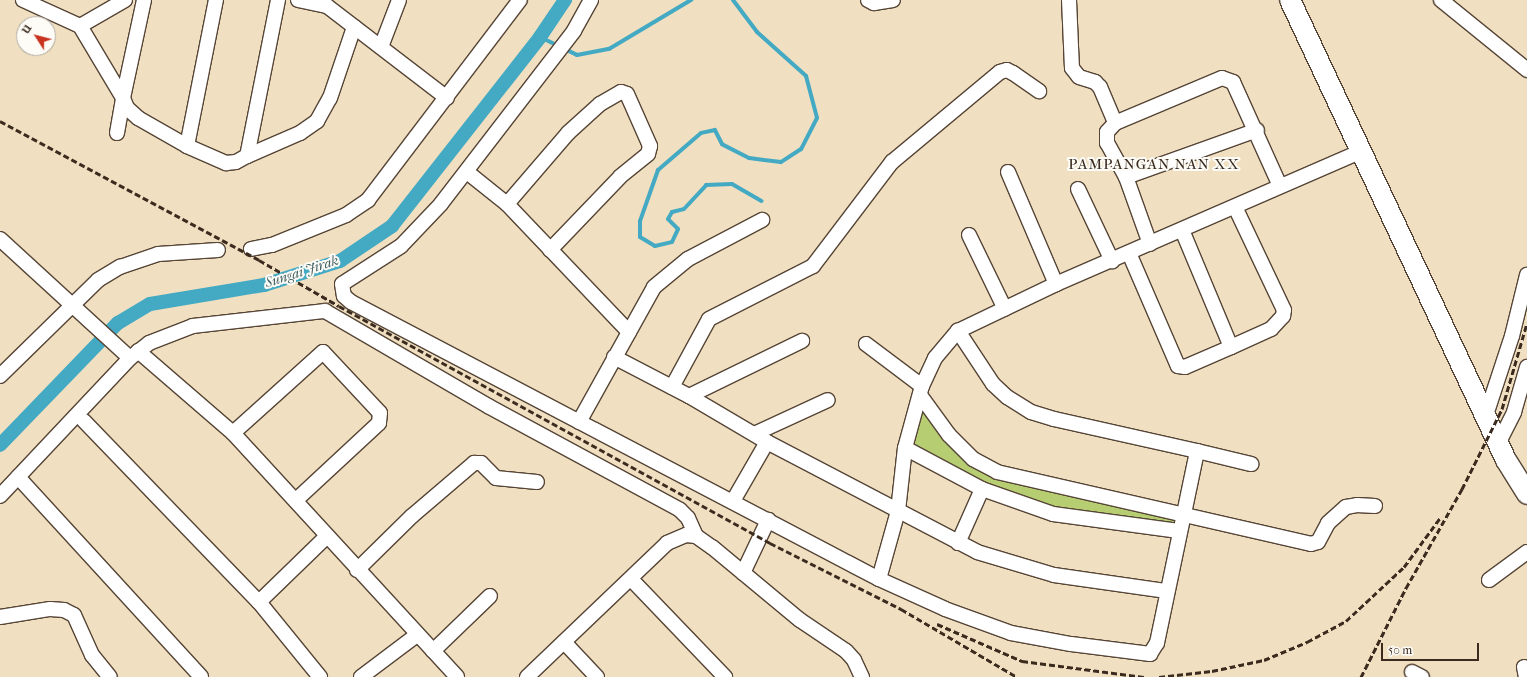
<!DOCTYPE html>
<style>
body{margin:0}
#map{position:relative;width:1527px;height:677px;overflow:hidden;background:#f0e0c1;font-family:"IM FELL French Canon",serif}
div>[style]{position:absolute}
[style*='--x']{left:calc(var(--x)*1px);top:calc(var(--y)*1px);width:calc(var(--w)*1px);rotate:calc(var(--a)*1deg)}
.green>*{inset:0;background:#b6cd72}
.stream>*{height:4px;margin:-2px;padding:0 2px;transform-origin:2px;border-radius:2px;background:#44a9c3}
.canal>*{height:14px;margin:-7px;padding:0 7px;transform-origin:7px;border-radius:7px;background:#44a9c3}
.roads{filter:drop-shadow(1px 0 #564536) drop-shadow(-1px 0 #564536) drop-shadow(0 1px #564536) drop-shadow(0 -1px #564536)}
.street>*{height:14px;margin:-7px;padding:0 7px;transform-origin:7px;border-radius:7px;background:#fff}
.secondary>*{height:20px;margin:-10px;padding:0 10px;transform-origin:10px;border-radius:10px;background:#fff}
.rail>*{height:3px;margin-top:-1.5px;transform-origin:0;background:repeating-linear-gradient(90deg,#3b2a1e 0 6px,transparent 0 9px)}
span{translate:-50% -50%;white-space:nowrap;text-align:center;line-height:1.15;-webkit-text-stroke:4px #fdfcf7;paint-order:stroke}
.water-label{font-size:14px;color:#3f5d60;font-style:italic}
.quarter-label{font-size:15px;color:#3b2a1e;letter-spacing:1px}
.north{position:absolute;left:16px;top:16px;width:40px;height:40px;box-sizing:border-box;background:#fdfcf7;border:1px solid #afa8a0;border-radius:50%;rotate:306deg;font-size:11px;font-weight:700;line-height:16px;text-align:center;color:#3b2a1e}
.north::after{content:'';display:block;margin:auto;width:14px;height:18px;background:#c8321e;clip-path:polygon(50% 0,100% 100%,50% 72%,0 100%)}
.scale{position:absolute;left:1381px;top:643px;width:98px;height:18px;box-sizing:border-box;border:2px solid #3b2a1e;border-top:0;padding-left:5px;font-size:12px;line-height:14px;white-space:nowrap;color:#3b2a1e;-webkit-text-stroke:3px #fdfcf7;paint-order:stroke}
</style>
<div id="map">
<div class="green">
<div style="clip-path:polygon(923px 404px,982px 466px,1176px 518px,1172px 526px,1047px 510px,993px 492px,910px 447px)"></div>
</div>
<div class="stream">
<div style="--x:733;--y:0;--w:40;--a:53"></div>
<div style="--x:757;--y:32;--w:66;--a:41.9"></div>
<div style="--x:806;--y:76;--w:43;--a:75.3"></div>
<div style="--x:817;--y:118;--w:35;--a:117"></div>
<div style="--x:801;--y:149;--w:24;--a:147"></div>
<div style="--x:781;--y:162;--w:32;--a:-173"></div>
<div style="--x:749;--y:158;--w:30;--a:-153"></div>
<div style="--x:722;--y:144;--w:16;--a:-117"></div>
<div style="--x:715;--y:130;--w:14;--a:168"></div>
<div style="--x:701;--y:133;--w:57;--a:139.3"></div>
<div style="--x:658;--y:170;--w:54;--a:109.4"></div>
<div style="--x:640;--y:221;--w:16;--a:90"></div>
<div style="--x:640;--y:237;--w:17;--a:31"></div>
<div style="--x:655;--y:246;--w:17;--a:-13"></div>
<div style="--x:672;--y:242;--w:14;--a:-65"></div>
<div style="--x:678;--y:229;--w:14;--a:-135"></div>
<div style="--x:668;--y:219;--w:8;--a:-60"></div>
<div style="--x:672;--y:212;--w:12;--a:-14"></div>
<div style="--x:684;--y:209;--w:33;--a:-47"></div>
<div style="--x:706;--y:185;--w:26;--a:-2"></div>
<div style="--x:732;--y:184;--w:34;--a:30"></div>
<div style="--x:540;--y:37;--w:41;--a:25.9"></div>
<div style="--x:577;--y:55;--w:33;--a:-11"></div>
<div style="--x:609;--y:49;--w:96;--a:-30.9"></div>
</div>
<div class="canal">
<div style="--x:0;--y:445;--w:170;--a:-46"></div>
<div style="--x:118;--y:323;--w:37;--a:-31"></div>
<div style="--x:150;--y:304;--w:116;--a:-9.5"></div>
<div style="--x:264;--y:285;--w:80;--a:-17.5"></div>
<div style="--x:340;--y:261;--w:63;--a:-33.9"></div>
<div style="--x:392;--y:226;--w:240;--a:-51.9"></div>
<div style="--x:540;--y:37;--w:45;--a:-56"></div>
</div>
<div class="roads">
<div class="street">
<div style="--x:23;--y:0;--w:63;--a:24.5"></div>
<div style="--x:144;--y:0;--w:100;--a:102.1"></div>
<div style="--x:123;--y:98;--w:11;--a:68"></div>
<div style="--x:127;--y:108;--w:15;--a:42"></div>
<div style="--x:138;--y:118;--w:56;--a:29.7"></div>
<div style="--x:187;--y:146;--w:43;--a:23.6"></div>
<div style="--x:226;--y:163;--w:10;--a:-6"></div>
<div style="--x:236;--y:162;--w:13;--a:-29"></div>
<div style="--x:278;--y:0;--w:159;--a:101.2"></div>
<div style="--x:247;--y:156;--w:58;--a:-23.5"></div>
<div style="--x:300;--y:133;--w:21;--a:-35"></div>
<div style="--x:317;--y:121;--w:26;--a:-61"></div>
<div style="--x:330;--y:98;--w:75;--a:-71.3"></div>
<div style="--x:298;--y:0;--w:30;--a:12"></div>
<div style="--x:327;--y:6;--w:151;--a:37.5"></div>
<div style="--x:591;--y:0;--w:35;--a:119"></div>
<div style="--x:574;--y:31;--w:218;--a:127.6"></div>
<div style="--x:441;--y:204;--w:58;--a:133.6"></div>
<div style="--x:401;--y:246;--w:70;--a:147.2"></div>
<div style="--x:342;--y:284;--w:12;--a:81"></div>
<div style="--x:344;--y:296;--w:9;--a:41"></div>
<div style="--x:351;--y:302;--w:596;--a:27.68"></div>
<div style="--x:879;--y:579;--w:72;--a:24.4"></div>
<div style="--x:945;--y:609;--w:70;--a:20"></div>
<div style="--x:1011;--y:633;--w:61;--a:10.4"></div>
<div style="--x:1071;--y:644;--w:80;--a:7.2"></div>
<div style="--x:1150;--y:654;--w:13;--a:-58"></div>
<div style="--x:1157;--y:643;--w:196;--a:-78.2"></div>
<div style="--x:1197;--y:451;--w:147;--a:-167.4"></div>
<div style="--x:1054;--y:419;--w:24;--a:-163"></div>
<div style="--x:1031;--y:412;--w:28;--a:-148"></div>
<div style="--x:1007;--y:397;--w:19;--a:-137"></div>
<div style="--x:993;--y:384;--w:64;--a:-123.4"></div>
<div style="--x:868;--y:0;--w:7;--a:27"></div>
<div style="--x:874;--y:3;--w:19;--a:-9"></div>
<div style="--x:1069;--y:0;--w:68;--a:87.5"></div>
<div style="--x:1072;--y:68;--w:11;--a:52"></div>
<div style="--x:1079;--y:77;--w:17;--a:17"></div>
<div style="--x:1095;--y:82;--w:7;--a:45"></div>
<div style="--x:1100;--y:87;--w:39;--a:67"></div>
<div style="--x:1441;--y:0;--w:111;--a:39.1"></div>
<div style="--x:381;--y:47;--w:50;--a:-69"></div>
<div style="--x:117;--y:133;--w:36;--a:-80"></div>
<div style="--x:123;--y:98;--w:84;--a:-120.8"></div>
<div style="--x:80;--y:26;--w:52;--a:-30"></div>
<div style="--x:187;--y:146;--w:149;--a:-78.8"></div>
<div style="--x:467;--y:172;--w:51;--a:38.7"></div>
<div style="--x:507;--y:204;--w:177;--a:46.4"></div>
<div style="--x:1008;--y:172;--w:122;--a:66.8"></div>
<div style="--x:1126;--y:177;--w:139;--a:-19.7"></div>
<div style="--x:1078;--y:189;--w:80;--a:64.7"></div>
<div style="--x:507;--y:204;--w:94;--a:-49.3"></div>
<div style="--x:568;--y:133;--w:43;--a:-42.2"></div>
<div style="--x:600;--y:104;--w:24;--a:-30"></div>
<div style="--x:621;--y:92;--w:6;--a:18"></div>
<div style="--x:627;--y:94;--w:57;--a:66.1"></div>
<div style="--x:650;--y:146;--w:8;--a:104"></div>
<div style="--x:648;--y:154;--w:36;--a:141"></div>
<div style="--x:620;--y:177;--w:101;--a:133.8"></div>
<div style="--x:1182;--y:230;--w:127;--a:67.3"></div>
<div style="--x:1231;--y:347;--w:44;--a:-24.2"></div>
<div style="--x:1271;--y:329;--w:18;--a:-47"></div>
<div style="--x:1283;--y:316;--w:6;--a:-81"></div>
<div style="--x:1284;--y:310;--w:114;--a:-115.4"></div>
<div style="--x:969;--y:235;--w:82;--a:64.1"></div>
<div style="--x:0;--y:239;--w:176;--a:42.5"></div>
<div style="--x:1150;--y:244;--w:71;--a:-109.7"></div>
<div style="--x:1126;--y:177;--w:39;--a:-119"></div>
<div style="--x:1107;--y:143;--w:11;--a:-90"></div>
<div style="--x:1107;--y:132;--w:12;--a:-48"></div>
<div style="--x:1115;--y:123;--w:116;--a:-22.8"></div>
<div style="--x:1222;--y:78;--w:12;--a:20"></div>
<div style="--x:1233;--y:82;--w:114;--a:65.7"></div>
<div style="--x:251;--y:249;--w:21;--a:-11"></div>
<div style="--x:272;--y:245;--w:80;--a:-22.1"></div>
<div style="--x:346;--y:215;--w:27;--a:-34"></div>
<div style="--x:368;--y:200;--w:251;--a:-52.8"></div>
<div style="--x:1129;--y:253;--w:123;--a:66.6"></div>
<div style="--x:1178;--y:366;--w:7;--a:8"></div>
<div style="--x:1185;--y:367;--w:50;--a:-23.5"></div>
<div style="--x:866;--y:344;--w:70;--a:36.9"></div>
<div style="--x:138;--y:351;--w:125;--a:40.8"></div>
<div style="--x:233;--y:433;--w:331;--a:47.4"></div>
<div style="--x:614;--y:357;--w:85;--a:27.5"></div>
<div style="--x:689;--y:396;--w:91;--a:30.5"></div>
<div style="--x:767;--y:442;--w:237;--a:27.6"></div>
<div style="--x:977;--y:552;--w:80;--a:16.6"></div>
<div style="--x:1054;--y:575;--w:114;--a:8.1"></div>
<div style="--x:0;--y:376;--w:137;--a:-44.4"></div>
<div style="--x:98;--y:280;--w:26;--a:-31"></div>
<div style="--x:120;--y:267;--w:40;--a:-18.9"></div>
<div style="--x:158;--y:254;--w:60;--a:-3.8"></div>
<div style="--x:672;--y:387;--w:77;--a:-61.4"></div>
<div style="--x:709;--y:319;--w:117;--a:-27"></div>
<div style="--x:813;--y:266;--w:131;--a:-52.8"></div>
<div style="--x:892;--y:162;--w:141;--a:-39.8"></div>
<div style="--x:1000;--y:72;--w:7;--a:-16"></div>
<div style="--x:1007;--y:70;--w:7;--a:27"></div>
<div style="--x:1013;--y:73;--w:32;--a:35"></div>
<div style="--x:920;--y:395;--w:49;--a:54.1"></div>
<div style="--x:949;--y:435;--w:34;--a:45"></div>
<div style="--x:973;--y:459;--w:27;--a:28"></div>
<div style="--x:997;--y:472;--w:322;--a:12.9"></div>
<div style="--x:1311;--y:544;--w:7;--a:-16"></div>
<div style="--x:1318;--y:542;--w:21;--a:-62"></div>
<div style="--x:1328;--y:523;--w:24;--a:-42"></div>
<div style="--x:1346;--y:507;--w:11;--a:-10"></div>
<div style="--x:1357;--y:505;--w:18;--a:3"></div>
<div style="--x:689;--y:396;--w:126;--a:-26"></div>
<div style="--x:1486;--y:415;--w:83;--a:-71.8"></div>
<div style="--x:1512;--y:336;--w:63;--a:-76.2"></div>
<div style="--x:84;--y:421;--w:252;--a:46"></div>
<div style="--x:259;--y:602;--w:95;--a:-44.1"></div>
<div style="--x:579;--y:422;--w:154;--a:-60.9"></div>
<div style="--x:654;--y:287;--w:44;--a:-39.5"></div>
<div style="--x:688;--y:259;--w:84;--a:-27.8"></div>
<div style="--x:233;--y:433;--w:121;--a:-42"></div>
<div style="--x:323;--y:352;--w:83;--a:46.9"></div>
<div style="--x:380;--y:413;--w:10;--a:96"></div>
<div style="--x:379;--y:423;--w:113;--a:137.1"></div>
<div style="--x:754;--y:434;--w:81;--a:-24.7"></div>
<div style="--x:1498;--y:444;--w:36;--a:-63"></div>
<div style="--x:1514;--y:412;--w:47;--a:-73.9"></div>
<div style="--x:905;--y:448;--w:87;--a:28"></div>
<div style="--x:982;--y:489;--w:75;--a:19.4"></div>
<div style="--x:1053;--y:514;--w:127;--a:7.7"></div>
<div style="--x:1197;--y:451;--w:56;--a:13.5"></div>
<div style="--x:18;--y:477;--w:271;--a:47.5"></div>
<div style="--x:0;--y:496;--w:190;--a:-46.7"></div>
<div style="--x:130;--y:358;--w:24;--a:-38"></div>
<div style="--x:149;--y:343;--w:47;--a:-21.1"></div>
<div style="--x:193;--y:326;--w:133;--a:-6.5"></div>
<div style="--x:325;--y:311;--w:189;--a:30.2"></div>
<div style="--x:488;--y:406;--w:218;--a:28.4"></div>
<div style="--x:680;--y:510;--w:11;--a:45"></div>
<div style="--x:688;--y:518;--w:20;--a:66"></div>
<div style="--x:733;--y:501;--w:68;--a:-60"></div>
<div style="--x:958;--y:543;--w:59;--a:-66"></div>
<div style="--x:357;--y:570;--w:77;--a:-44.5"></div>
<div style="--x:412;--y:516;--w:82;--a:-40.5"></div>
<div style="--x:474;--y:463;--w:7;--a:0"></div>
<div style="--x:481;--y:463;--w:21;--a:45"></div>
<div style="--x:496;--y:478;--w:41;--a:5.6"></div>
<div style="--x:743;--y:573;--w:59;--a:-64.7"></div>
<div style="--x:631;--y:579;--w:136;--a:46.2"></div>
<div style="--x:879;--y:579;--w:71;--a:-74.4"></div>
<div style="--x:898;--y:511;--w:63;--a:-83.7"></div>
<div style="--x:905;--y:448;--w:64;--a:-74.7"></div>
<div style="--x:922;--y:386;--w:31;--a:-65"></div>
<div style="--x:935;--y:358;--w:35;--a:-50"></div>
<div style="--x:958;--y:331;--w:109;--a:-25.6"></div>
<div style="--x:1056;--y:284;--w:334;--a:-23.5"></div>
<div style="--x:1489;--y:580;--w:47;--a:-36.4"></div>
<div style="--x:259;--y:602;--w:97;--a:50.9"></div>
<div style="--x:0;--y:617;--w:51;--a:-9.1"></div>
<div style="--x:50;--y:609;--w:14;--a:4"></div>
<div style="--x:64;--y:610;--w:11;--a:27"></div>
<div style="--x:74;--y:615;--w:44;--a:65.8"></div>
<div style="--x:92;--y:655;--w:28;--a:51"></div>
<div style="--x:564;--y:642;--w:48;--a:46.7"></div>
<div style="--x:433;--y:651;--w:79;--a:-44"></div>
<div style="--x:1524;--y:667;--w:10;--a:79"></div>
<div style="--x:1412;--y:672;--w:11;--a:27"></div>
<div style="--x:361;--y:677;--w:70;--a:-36.9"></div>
<div style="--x:527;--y:677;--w:194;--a:-43.7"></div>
<div style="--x:667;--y:543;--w:21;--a:-23"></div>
<div style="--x:686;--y:535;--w:10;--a:6"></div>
<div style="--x:696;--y:536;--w:19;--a:35"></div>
<div style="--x:712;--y:547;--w:114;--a:39.7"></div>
<div style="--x:800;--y:620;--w:55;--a:34"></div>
<div style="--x:846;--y:651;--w:12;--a:48"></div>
<div style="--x:854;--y:660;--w:19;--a:65"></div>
</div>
<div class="secondary">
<div style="--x:1290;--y:0;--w:508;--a:64.85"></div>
<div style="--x:1506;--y:460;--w:40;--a:58"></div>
</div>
</div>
<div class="rail">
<div style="--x:0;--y:121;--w:294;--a:28.2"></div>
<div style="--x:259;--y:260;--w:92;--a:29.9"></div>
<div style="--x:339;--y:306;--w:492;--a:28.8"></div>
<div style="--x:770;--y:543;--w:147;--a:26.7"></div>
<div style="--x:901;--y:609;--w:134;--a:30.4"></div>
<div style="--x:937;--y:624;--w:93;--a:23.5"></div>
<div style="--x:1022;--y:661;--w:123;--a:7.5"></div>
<div style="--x:1159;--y:677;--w:53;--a:-6.5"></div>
<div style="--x:1212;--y:671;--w:53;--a:-11.9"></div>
<div style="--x:1264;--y:660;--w:47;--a:-22.7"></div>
<div style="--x:1307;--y:642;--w:44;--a:-28.3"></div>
<div style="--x:1346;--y:621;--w:79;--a:-43"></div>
<div style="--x:1404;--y:567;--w:61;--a:-53.7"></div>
<div style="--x:1361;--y:677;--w:100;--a:-63.2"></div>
<div style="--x:1406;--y:588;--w:114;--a:-60.5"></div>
<div style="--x:1462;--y:489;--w:89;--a:-63.4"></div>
<div style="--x:1502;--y:409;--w:90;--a:-73.8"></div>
</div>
<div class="water-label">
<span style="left:302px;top:272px;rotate:-18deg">Sungai Jirak</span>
</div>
<div class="quarter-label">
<span style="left:1154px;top:165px">PAMPANGAN NAN XX</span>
</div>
<div class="north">U</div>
<div class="scale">50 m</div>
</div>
